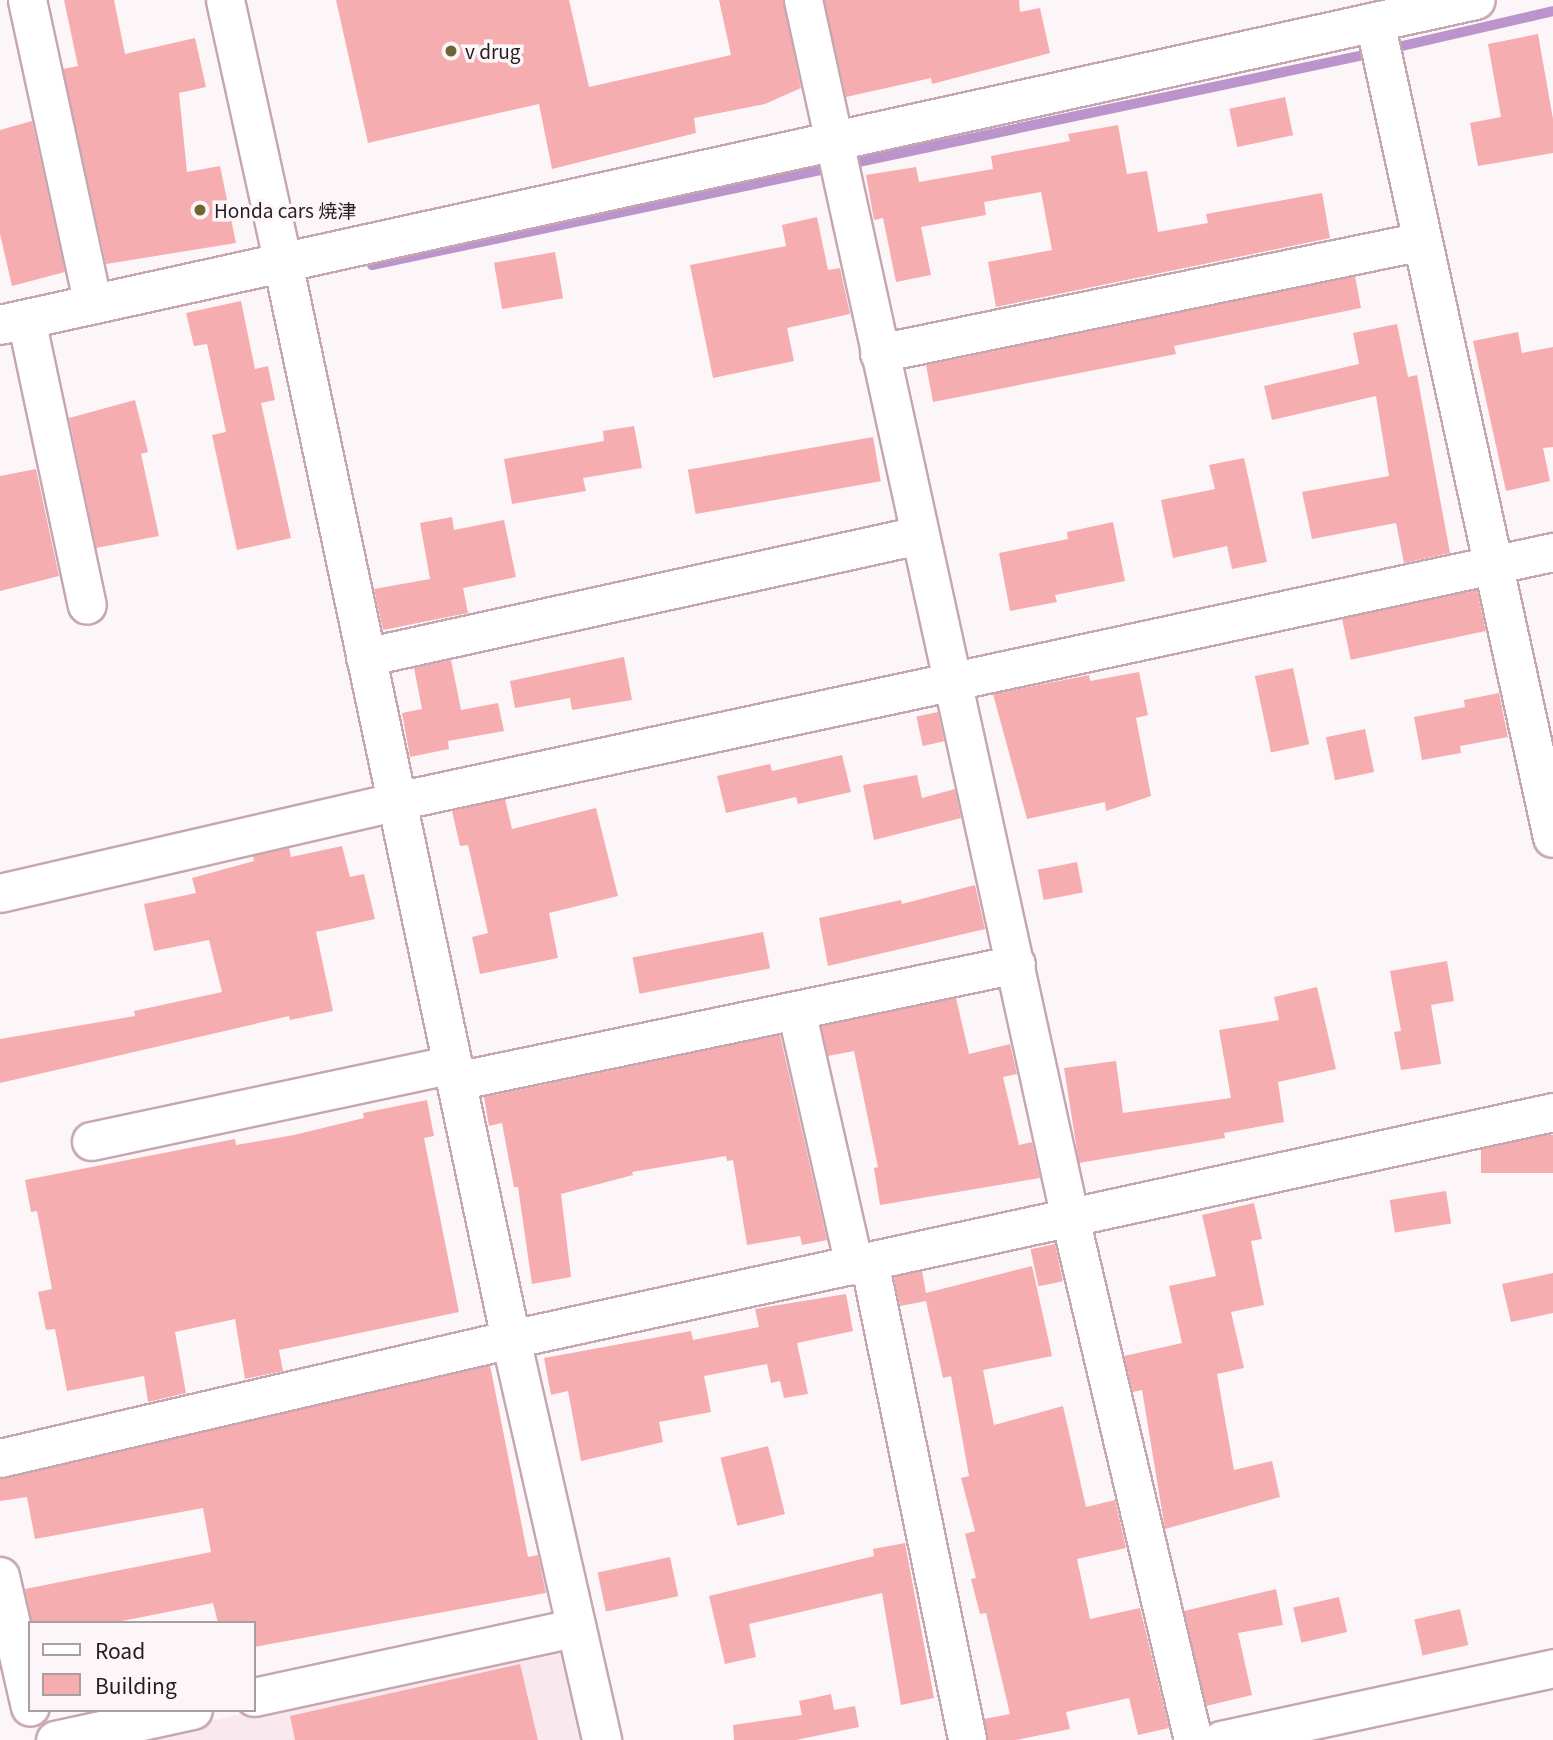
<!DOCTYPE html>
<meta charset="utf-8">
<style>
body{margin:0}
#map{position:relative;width:1553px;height:1740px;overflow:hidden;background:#fcf6f8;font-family:Georgia,"Noto Sans JP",serif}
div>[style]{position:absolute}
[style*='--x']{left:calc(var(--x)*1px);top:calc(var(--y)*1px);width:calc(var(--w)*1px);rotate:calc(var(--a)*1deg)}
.built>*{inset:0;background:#f9e8ed}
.stream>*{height:10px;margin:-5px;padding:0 5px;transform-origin:5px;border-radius:5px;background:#ba94ca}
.building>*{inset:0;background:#f6adb0;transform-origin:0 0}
.roads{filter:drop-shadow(2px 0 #c6a6b1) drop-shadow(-2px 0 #c6a6b1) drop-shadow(0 2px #c6a6b1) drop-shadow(0 -2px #c6a6b1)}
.street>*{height:37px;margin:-18.5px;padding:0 18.5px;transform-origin:18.5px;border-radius:18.5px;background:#fff}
.secondary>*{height:38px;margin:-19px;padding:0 19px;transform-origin:19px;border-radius:19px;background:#fff}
.dots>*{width:19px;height:19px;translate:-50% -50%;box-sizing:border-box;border:4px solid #fcf6f8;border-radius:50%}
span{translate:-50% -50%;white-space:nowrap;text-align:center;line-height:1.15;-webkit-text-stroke:7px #fcf6f8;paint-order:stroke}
.poi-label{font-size:19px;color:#271c20}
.left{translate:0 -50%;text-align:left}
.legend{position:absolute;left:28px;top:1621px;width:228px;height:91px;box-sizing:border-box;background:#fcf6f8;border:2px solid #a79fa2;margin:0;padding:9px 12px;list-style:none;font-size:21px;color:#271c20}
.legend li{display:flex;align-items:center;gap:14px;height:35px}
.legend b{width:35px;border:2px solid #a79fa2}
</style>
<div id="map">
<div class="built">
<div style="clip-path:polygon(550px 1645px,569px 1659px,586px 1740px,125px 1740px)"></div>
</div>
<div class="stream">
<div style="--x:1389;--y:49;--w:168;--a:-13"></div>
<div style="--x:372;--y:265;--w:1024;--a:-11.95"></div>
</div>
<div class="building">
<div style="clip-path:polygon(64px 0,114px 0,125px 54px,195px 38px,206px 87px,179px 93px,187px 172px,220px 166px,236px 243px,106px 264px,63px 69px,78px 66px)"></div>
<div style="clip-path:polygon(336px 0,569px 0,589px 87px,731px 55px,719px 0,783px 0,801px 88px,765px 104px,694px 118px,696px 133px,552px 169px,539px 104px,368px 143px)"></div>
<div style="clip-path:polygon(824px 0,1019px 0,1020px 12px,1040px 8px,1050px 53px,932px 84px,931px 78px,846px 97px)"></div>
<div style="clip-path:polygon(1538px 34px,1553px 119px,1553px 153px,1478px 166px,1470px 123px,1501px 117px,1488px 44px)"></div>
<div style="left:1285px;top:97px;width:39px;height:57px;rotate:78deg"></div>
<div style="clip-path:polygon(32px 121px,65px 272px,12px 286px,0 234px,0 130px)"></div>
<div style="clip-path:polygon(1118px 125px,1127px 174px,1147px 171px,1158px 232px,1208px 223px,1206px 214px,1322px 193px,1330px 238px,996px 307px,988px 262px,1052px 250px,1041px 192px,984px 202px,986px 215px,921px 227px,931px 275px,896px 282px,883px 218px,874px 220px,866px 175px,916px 167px,919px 182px,993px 169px,991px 156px,1070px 141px,1068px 134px)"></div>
<div style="clip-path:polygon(817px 217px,828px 270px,840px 268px,850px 314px,787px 328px,794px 361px,713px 378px,690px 265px,786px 246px,782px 225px)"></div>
<div style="left:555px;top:252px;width:47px;height:62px;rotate:80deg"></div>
<div style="clip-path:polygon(1355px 276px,1361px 308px,1174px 346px,1176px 354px,933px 402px,926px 365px)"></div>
<div style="clip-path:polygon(241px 301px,255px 369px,268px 366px,275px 400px,261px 403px,291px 538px,237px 550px,212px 435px,226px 432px,207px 344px,194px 346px,186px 313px)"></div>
<div style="clip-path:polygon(1397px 324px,1408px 377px,1417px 375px,1450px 553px,1404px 563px,1396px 523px,1312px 539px,1302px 492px,1389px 476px,1376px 396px,1272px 420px,1264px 386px,1359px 364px,1353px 333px)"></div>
<div style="clip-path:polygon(1518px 332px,1522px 353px,1553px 347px,1553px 447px,1543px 448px,1550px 481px,1506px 491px,1473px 341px)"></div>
<div style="clip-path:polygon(135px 400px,148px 452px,141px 454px,159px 536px,96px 548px,69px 418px)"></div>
<div style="clip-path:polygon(634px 426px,642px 468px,583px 478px,586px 491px,512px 504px,504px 459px,604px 441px,603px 431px)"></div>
<div style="left:873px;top:437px;width:45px;height:188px;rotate:80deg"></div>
<div style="clip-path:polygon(1244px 458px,1267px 562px,1232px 569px,1227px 546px,1173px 558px,1161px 500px,1215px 489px,1209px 465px)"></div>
<div style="clip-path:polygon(36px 469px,59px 576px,0 591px,0 476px)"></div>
<div style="clip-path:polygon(452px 517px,454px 530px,504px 520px,516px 577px,463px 588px,468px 613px,383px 630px,374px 589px,430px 579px,420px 523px)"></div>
<div style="clip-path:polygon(1113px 522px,1125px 581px,1055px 595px,1057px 602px,1010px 611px,999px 553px,1068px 539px,1067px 532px)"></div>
<div style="left:1477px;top:590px;width:42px;height:138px;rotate:78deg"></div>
<div style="clip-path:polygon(624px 657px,632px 700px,572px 710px,570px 698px,515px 708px,510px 681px)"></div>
<div style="clip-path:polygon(451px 660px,461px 710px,498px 703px,504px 731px,448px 741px,449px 749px,410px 757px,402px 713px,422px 709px,414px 668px)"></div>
<div style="left:1293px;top:668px;width:78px;height:39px;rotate:78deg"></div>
<div style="clip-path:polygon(1139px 672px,1148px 715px,1136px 718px,1151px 796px,1106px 811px,1105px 802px,1027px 819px,993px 694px,1089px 675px,1090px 681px)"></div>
<div style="clip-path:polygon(1499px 693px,1508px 737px,1460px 746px,1461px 753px,1422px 760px,1414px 717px,1465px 707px,1464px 700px)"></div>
<div style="left:938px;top:712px;width:30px;height:22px;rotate:78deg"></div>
<div style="left:1365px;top:729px;width:44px;height:40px;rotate:78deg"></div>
<div style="clip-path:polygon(842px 755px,851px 792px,798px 804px,796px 797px,726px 813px,717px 776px,770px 764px,772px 771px)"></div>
<div style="clip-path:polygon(917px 775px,922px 798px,955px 789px,961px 818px,874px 840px,863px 785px)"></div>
<div style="clip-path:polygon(505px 799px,512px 829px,596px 808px,618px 896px,549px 913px,558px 958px,480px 974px,472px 937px,488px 933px,468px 845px,460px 846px,452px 811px)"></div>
<div style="clip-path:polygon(342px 846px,350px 877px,364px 874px,375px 919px,316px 932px,333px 1011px,290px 1020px,289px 1016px,0 1083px,0 1039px,135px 1016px,134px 1011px,222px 992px,209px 940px,154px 951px,144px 904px,196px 893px,192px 878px,254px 861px,253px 856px,289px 848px,291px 857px)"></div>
<div style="left:1077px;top:862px;width:31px;height:40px;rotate:79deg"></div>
<div style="clip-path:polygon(975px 885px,985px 929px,828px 966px,819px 918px,901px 900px,902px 904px)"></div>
<div style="left:763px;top:932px;width:37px;height:133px;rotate:79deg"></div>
<div style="clip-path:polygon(1447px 961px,1454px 1001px,1431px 1005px,1441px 1064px,1401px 1070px,1394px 1032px,1401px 1031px,1390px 971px)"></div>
<div style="clip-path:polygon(1317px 987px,1336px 1069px,1278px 1082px,1284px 1122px,1224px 1133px,1225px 1138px,1079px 1163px,1064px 1068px,1116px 1061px,1123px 1113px,1231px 1098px,1219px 1030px,1279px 1020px,1274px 997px)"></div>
<div style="clip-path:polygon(956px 998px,969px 1054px,1010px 1044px,1017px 1074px,1003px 1077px,1019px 1145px,1032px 1142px,1040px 1178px,880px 1205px,874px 1168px,878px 1167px,854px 1051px,828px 1056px,821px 1026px)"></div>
<div style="clip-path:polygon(780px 1035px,827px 1240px,802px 1245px,800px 1236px,747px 1245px,733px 1160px,727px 1161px,726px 1156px,632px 1172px,633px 1175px,561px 1194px,571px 1277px,532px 1284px,518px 1187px,514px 1187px,502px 1123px,489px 1126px,484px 1097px)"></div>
<div style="clip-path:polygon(427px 1100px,434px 1136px,424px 1138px,459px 1312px,279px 1350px,283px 1371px,245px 1379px,235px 1319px,175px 1332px,186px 1393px,148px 1402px,144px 1376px,67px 1391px,55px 1329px,46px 1330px,38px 1292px,52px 1289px,37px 1211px,31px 1212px,25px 1180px,235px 1139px,236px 1145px,294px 1135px,364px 1118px,363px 1113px)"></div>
<div style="left:1553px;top:1135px;width:38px;height:72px;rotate:90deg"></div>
<div style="left:1446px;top:1191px;width:33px;height:57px;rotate:81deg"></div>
<div style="clip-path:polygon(1254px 1203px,1262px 1239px,1251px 1241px,1264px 1305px,1231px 1312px,1244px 1368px,1217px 1374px,1234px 1470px,1272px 1461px,1280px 1497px,1165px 1529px,1142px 1390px,1133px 1392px,1124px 1356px,1182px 1343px,1169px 1286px,1216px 1276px,1202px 1215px)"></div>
<div style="left:1055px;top:1244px;width:38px;height:25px;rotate:78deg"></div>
<div style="clip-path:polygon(1032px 1266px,1052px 1356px,983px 1370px,994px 1425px,1063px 1406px,1086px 1507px,1115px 1500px,1126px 1548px,1077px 1559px,1090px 1619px,1140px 1608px,1169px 1728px,1138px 1735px,1129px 1698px,1066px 1712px,1070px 1729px,1016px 1740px,987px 1740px,984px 1719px,1010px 1714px,986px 1613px,980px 1614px,971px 1579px,976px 1578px,965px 1534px,975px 1531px,961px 1478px,969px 1476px,951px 1376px,943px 1378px,926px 1301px,900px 1306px,894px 1277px,922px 1271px,926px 1293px)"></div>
<div style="clip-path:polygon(1553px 1273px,1553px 1313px,1511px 1322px,1502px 1284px)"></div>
<div style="clip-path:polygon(846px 1294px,853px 1331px,797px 1343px,808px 1394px,784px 1398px,780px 1381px,771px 1383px,767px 1364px,704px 1376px,711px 1412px,659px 1422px,663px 1442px,581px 1461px,568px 1391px,551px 1395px,544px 1358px,691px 1331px,693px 1340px,759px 1327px,755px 1309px)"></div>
<div style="clip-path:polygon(490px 1365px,528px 1557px,538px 1555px,546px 1593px,254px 1647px,254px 1623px,218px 1623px,213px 1603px,112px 1623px,32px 1623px,25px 1589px,211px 1552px,203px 1508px,35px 1539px,27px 1497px,0 1501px,0 1478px)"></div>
<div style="left:768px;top:1446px;width:70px;height:49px;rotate:76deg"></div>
<div style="clip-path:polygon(905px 1543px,934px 1698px,901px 1705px,882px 1593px,749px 1624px,756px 1657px,725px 1664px,709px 1596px,874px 1556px,873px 1549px)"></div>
<div style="left:670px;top:1557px;width:40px;height:74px;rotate:78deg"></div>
<div style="clip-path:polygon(1276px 1589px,1283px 1625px,1238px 1633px,1252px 1695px,1206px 1706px,1184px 1611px)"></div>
<div style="left:1339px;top:1597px;width:36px;height:47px;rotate:77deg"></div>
<div style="left:1460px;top:1609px;width:37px;height:47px;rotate:77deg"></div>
<div style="clip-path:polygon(520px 1664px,538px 1740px,295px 1740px,290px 1716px)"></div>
<div style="clip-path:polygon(831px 1694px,834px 1710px,855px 1706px,859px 1727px,796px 1740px,734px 1740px,733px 1725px,802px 1715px,799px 1701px)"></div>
</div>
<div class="roads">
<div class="street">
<div style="--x:27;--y:0;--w:311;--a:77.8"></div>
<div style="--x:225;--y:0;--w:269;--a:77.6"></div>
<div style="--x:803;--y:0;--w:1247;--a:77.64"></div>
<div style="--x:1070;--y:1218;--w:536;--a:76.74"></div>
<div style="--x:26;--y:319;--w:292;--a:78"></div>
<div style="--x:879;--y:353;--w:554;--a:-11.65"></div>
<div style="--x:365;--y:657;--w:567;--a:-12.42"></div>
<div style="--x:0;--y:893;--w:408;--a:-13"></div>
<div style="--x:397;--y:801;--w:1183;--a:-12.16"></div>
<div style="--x:796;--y:1010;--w:262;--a:77.2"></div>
<div style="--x:456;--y:1081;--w:572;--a:-11.8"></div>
<div style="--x:91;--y:1141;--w:370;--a:-12"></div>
<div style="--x:869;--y:1261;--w:489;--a:78.4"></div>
<div style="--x:0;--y:1458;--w:525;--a:-13.11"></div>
<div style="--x:511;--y:1339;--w:1066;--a:-12.29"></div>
<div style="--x:0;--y:1576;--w:134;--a:77.1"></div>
<div style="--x:254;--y:1697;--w:330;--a:-12.2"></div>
<div style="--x:55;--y:1740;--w:141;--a:-12.3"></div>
<div style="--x:1221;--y:1740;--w:340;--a:-12.2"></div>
</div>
<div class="secondary">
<div style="--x:1375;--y:22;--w:835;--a:77.69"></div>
<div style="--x:283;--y:263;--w:1100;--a:78.04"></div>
<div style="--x:511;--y:1339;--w:411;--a:77.2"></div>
<div style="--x:0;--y:325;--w:1511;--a:-12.42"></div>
</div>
</div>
<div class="dots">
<div style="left:451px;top:51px;background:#706532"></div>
<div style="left:200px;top:210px;background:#706532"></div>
</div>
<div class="poi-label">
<span class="left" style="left:465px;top:51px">v drug</span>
<span class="left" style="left:214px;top:210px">Honda cars 焼津</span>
</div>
<ul class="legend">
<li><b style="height:9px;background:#fff"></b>Road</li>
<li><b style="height:19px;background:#f6adb0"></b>Building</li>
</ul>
</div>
